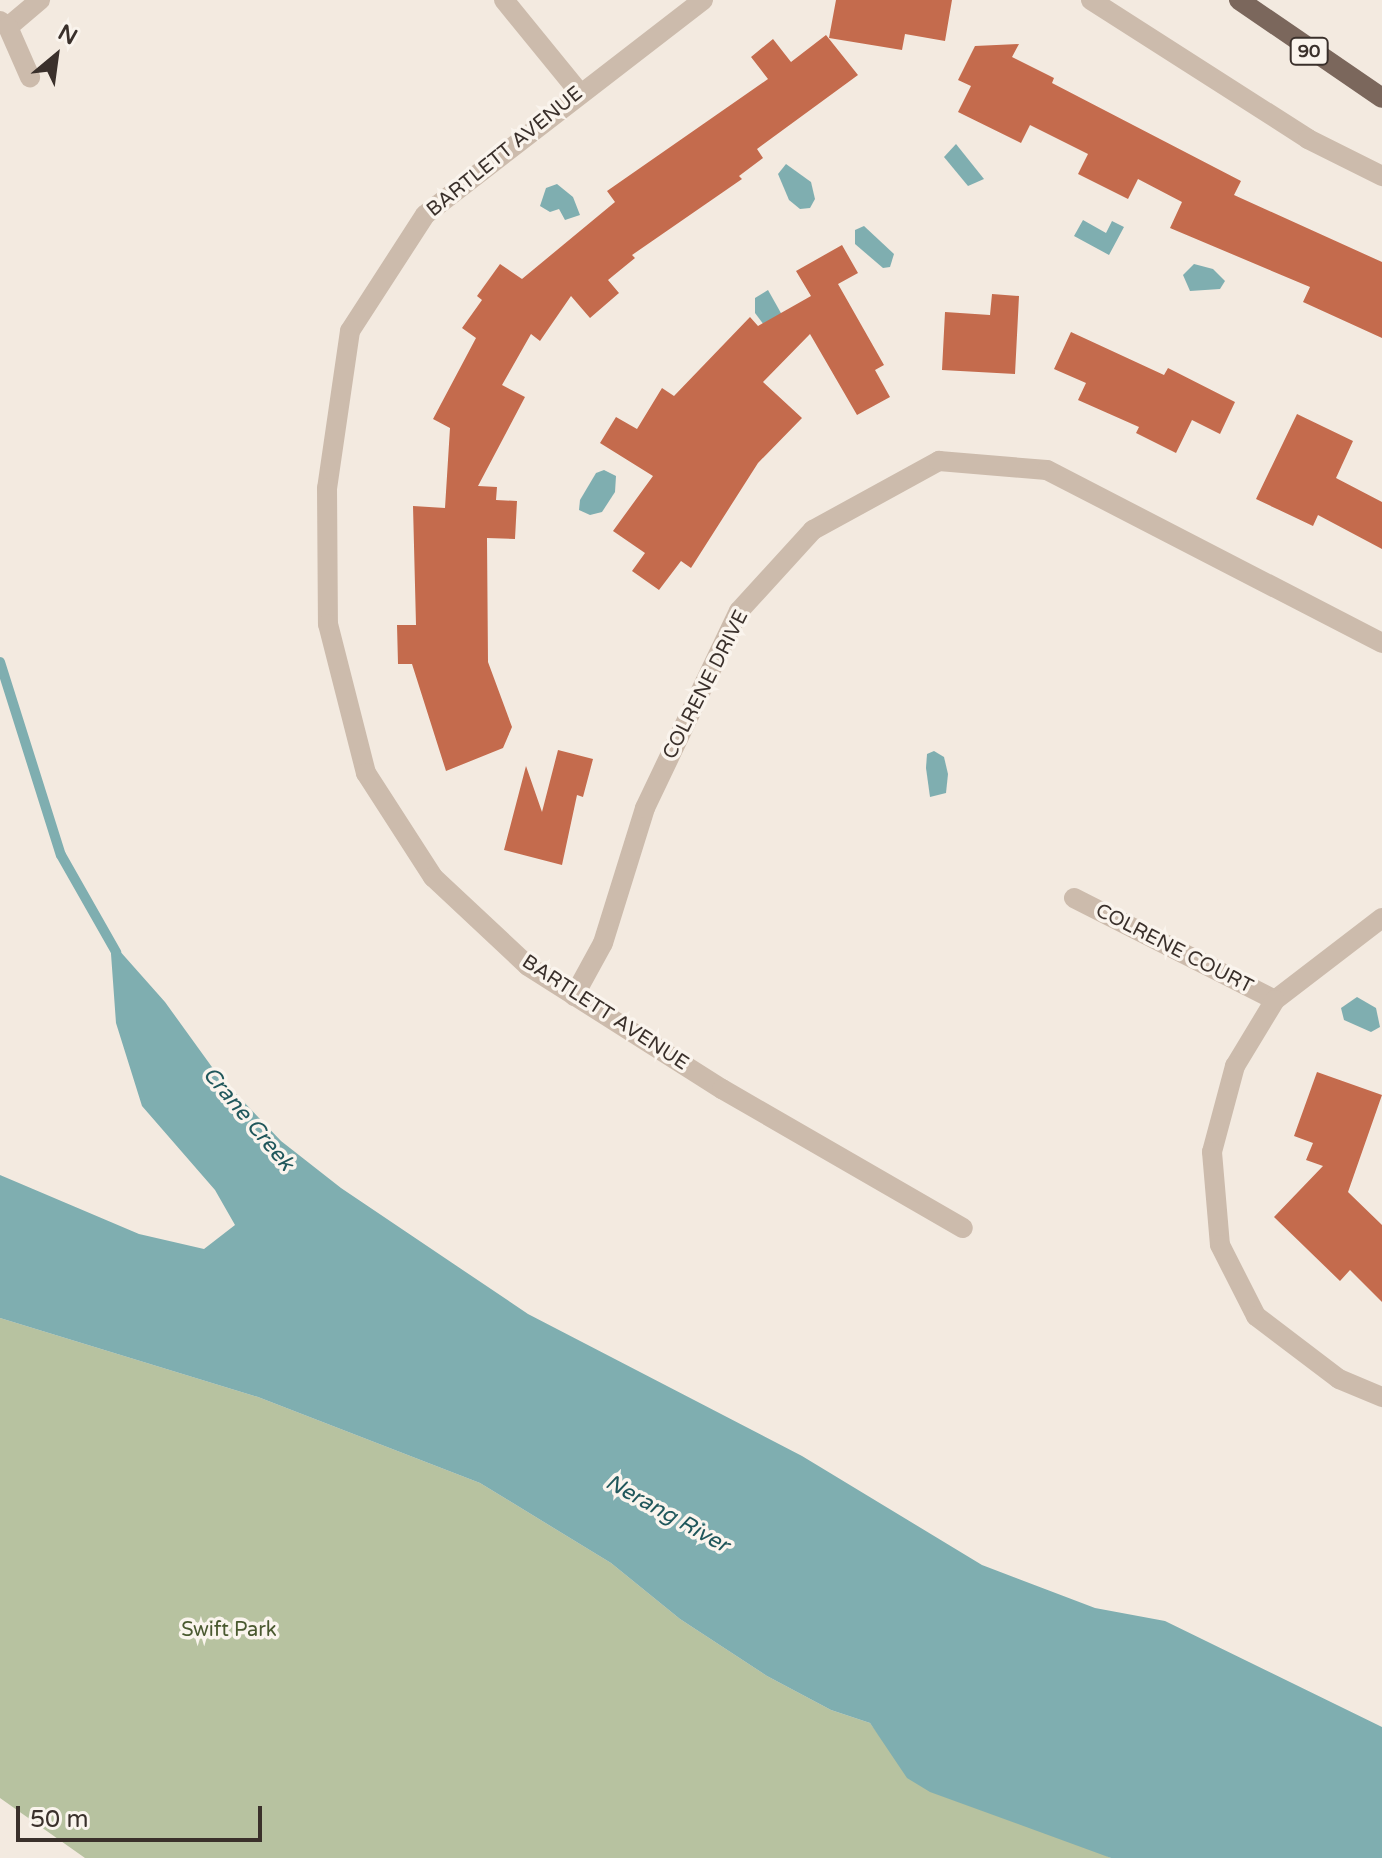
<!DOCTYPE html>
<style>
body{margin:0}
#map{position:relative;width:1382px;height:1858px;overflow:hidden;background:#f3eae0;font-family:"Varela Round",sans-serif}
div>[style]{position:absolute}
[style*='--x']{left:calc(var(--x)*1px);top:calc(var(--y)*1px);width:calc(var(--w)*1px);rotate:calc(var(--a)*1deg)}
.green>*{inset:0;background:#b7c2a0}
.water>*{inset:0;background:#7faeb0}
.stream>*{height:10px;margin:-5px;padding:0 5px;transform-origin:5px;border-radius:5px;background:#7faeb0}
.building>*{inset:0;background:#c46b4d}
.minor>*{height:20px;margin:-10px;padding:0 10px;transform-origin:10px;border-radius:10px;background:#ccbbac}
.primary>*{height:20px;margin:-10px;padding:0 10px;transform-origin:10px;border-radius:10px;background:#7b675c}
span{translate:-50% -50%;white-space:nowrap;text-align:center;line-height:1.15;-webkit-text-stroke:7px #faf4ed;paint-order:stroke}
.shield-label span{padding:2px 6px;background:#faf4ed;border:2px solid;border-radius:6px;-webkit-text-stroke-width:0}
.shield-label{font-size:18px;color:#3a302b;font-weight:700}
.street-label{font-size:20px;color:#3a302b}
.park-label{font-size:20px;color:#49582f}
.water-label{font-size:22px;color:#20575b;font-style:italic}
.north{position:absolute;left:16px;top:16px;width:80px;height:80px;-webkit-text-stroke:6px #faf4ed;paint-order:stroke;rotate:29deg;font-size:22px;font-weight:700;line-height:32px;text-align:center;color:#3a302b}
.north::after{content:'';display:block;margin:auto;width:28px;height:36px;background:#3a302b;clip-path:polygon(50% 0,100% 100%,50% 72%,0 100%)}
.scale{position:absolute;left:16px;top:1806px;width:246px;height:36px;box-sizing:border-box;border:4px solid #3a302b;border-top:0;padding-left:10px;font-size:24px;line-height:28px;white-space:nowrap;color:#3a302b;-webkit-text-stroke:6px #faf4ed;paint-order:stroke}
</style>
<div id="map">
<div class="green">
<div style="clip-path:polygon(0 1318px,258px 1397px,480px 1483px,611px 1563px,680px 1619px,767px 1676px,831px 1710px,870px 1723px,888px 1747px,1111px 1858px,85px 1858px,0 1798px)"></div>
</div>
<div class="water">
<div style="clip-path:polygon(956px 144px,984px 179px,968px 186px,944px 157px)"></div>
<div style="clip-path:polygon(786px 164px,811px 182px,815px 199px,810px 208px,800px 209px,789px 200px,778px 174px)"></div>
<div style="clip-path:polygon(557px 184px,573px 197px,580px 215px,565px 220px,559px 209px,550px 212px,540px 206px,546px 188px)"></div>
<div style="clip-path:polygon(1083px 220px,1106px 233px,1112px 221px,1124px 227px,1109px 255px,1074px 236px)"></div>
<div style="clip-path:polygon(864px 226px,894px 254px,890px 267px,883px 268px,855px 244px,855px 230px)"></div>
<div style="clip-path:polygon(1194px 264px,1213px 269px,1225px 281px,1220px 289px,1190px 291px,1183px 275px)"></div>
<div style="clip-path:polygon(768px 290px,791px 331px,770px 333px,755px 313px,755px 298px)"></div>
<div style="clip-path:polygon(604px 470px,616px 476px,615px 492px,602px 512px,590px 515px,579px 510px,580px 500px,596px 473px)"></div>
<div style="clip-path:polygon(934px 751px,944px 757px,948px 774px,946px 793px,930px 797px,926px 768px,927px 754px)"></div>
<div style="clip-path:polygon(110px 940px,165px 1002px,217px 1074px,281px 1141px,341px 1188px,528px 1314px,802px 1456px,982px 1565px,1095px 1608px,1165px 1621px,1382px 1727px,1382px 1858px,1111px 1858px,930px 1792px,907px 1778px,870px 1723px,831px 1710px,767px 1676px,680px 1619px,611px 1563px,480px 1483px,258px 1397px,0 1318px,0 1175px,139px 1234px,204px 1249px,235px 1225px,215px 1190px,142px 1106px,116px 1023px)"></div>
<div style="clip-path:polygon(1357px 997px,1376px 1008px,1380px 1027px,1371px 1032px,1344px 1020px,1341px 1008px)"></div>
</div>
<div class="stream">
<div style="--x:0;--y:662;--w:202;--a:72.5"></div>
<div style="--x:61;--y:855;--w:112;--a:60.4"></div>
</div>
<div class="building">
<div style="clip-path:polygon(836px 0,952px 0,945px 41px,905px 34px,902px 50px,829px 38px)"></div>
<div style="clip-path:polygon(826px 35px,858px 75px,757px 149px,763px 158px,739px 176px,742px 179px,632px 255px,635px 258px,608px 280px,619px 293px,590px 318px,571px 296px,540px 341px,531px 334px,502px 385px,525px 397px,478px 486px,497px 487px,496px 500px,517px 501px,515px 539px,487px 538px,488px 662px,512px 727px,503px 748px,446px 771px,412px 664px,398px 664px,397px 625px,416px 625px,413px 506px,445px 508px,450px 428px,433px 419px,476px 338px,462px 328px,482px 300px,477px 296px,500px 264px,522px 279px,615px 202px,607px 191px,768px 79px,751px 57px,773px 39px,791px 62px)"></div>
<div style="clip-path:polygon(1019px 44px,1012px 57px,1054px 78px,1052px 83px,1241px 181px,1234px 195px,1382px 262px,1382px 338px,1303px 302px,1310px 287px,1170px 228px,1182px 202px,1138px 179px,1128px 199px,1078px 174px,1088px 154px,1030px 125px,1021px 143px,958px 112px,971px 86px,958px 80px,975px 46px)"></div>
<div style="clip-path:polygon(842px 245px,858px 273px,838px 284px,884px 365px,875px 370px,890px 397px,857px 415px,810px 334px,763px 382px,802px 418px,758px 463px,691px 568px,681px 561px,659px 590px,632px 571px,645px 553px,613px 531px,653px 476px,600px 443px,616px 417px,637px 429px,662px 388px,674px 396px,750px 317px,758px 326px,811px 296px,796px 271px)"></div>
<div style="clip-path:polygon(992px 294px,1019px 296px,1015px 374px,942px 370px,945px 312px,990px 315px)"></div>
<div style="clip-path:polygon(1071px 332px,1164px 375px,1168px 368px,1235px 402px,1220px 434px,1192px 420px,1176px 453px,1136px 433px,1139px 427px,1078px 400px,1086px 383px,1054px 369px)"></div>
<div style="clip-path:polygon(1297px 414px,1353px 441px,1336px 478px,1382px 502px,1382px 549px,1318px 515px,1313px 526px,1256px 499px)"></div>
<div style="clip-path:polygon(558px 750px,593px 759px,583px 797px,577px 795px,562px 865px,504px 850px,526px 766px,542px 812px)"></div>
<div style="clip-path:polygon(1317px 1072px,1382px 1095px,1348px 1192px,1382px 1225px,1382px 1302px,1350px 1270px,1340px 1281px,1274px 1217px,1323px 1166px,1306px 1160px,1313px 1143px,1294px 1136px)"></div>
</div>
<div class="minor">
<div style="--x:504;--y:0;--w:119;--a:50.8"></div>
<div style="--x:703;--y:0;--w:351;--a:142.3"></div>
<div style="--x:425;--y:215;--w:138;--a:122.9"></div>
<div style="--x:350;--y:331;--w:159;--a:98.3"></div>
<div style="--x:327;--y:488;--w:136;--a:89.6"></div>
<div style="--x:328;--y:624;--w:154;--a:75.7"></div>
<div style="--x:366;--y:773;--w:124;--a:57.2"></div>
<div style="--x:433;--y:877;--w:130;--a:43.1"></div>
<div style="--x:528;--y:966;--w:230;--a:32.4"></div>
<div style="--x:722;--y:1089;--w:278;--a:30"></div>
<div style="--x:1091;--y:0;--w:258;--a:32.6"></div>
<div style="--x:1308;--y:139;--w:83;--a:26.6"></div>
<div style="--x:0;--y:21;--w:10;--a:37"></div>
<div style="--x:8;--y:27;--w:42;--a:-40.2"></div>
<div style="--x:8;--y:27;--w:55;--a:66.3"></div>
<div style="--x:1074;--y:898;--w:225;--a:26.9"></div>
<div style="--x:1382;--y:918;--w:135;--a:142.5"></div>
<div style="--x:1275;--y:1000;--w:77;--a:121.2"></div>
<div style="--x:1235;--y:1066;--w:89;--a:105"></div>
<div style="--x:1212;--y:1152;--w:93;--a:85.1"></div>
<div style="--x:1220;--y:1245;--w:80;--a:63.1"></div>
<div style="--x:1256;--y:1316;--w:104;--a:37.2"></div>
<div style="--x:1339;--y:1379;--w:47;--a:22.7"></div>
<div style="--x:574;--y:996;--w:60;--a:-61.3"></div>
<div style="--x:603;--y:943;--w:141;--a:-72.7"></div>
<div style="--x:645;--y:808;--w:218;--a:-64.5"></div>
<div style="--x:739;--y:611;--w:110;--a:-47.6"></div>
<div style="--x:813;--y:530;--w:144;--a:-28.7"></div>
<div style="--x:939;--y:461;--w:108;--a:4.8"></div>
<div style="--x:1047;--y:470;--w:377;--a:27.3"></div>
</div>
<div class="primary">
<div style="--x:1239;--y:0;--w:173;--a:34.4"></div>
</div>
<div class="shield-label">
<span style="left:1309px;top:51px">90</span>
</div>
<div class="street-label">
<span style="left:505px;top:152px;rotate:-39deg">BARTLETT AVENUE</span>
<span style="left:706px;top:685px;rotate:-63deg">COLRENE DRIVE</span>
<span style="left:1174px;top:949px;rotate:27deg">COLRENE COURT</span>
<span style="left:605px;top:1013px;rotate:33deg">BARTLETT AVENUE</span>
</div>
<div class="park-label">
<span style="left:229px;top:1630px">Swift Park</span>
</div>
<div class="water-label">
<span style="left:248px;top:1119px;rotate:50deg">Crane Creek</span>
<span style="left:667px;top:1514px;rotate:29deg">Nerang River</span>
</div>
<div class="north">N</div>
<div class="scale">50 m</div>
</div>
